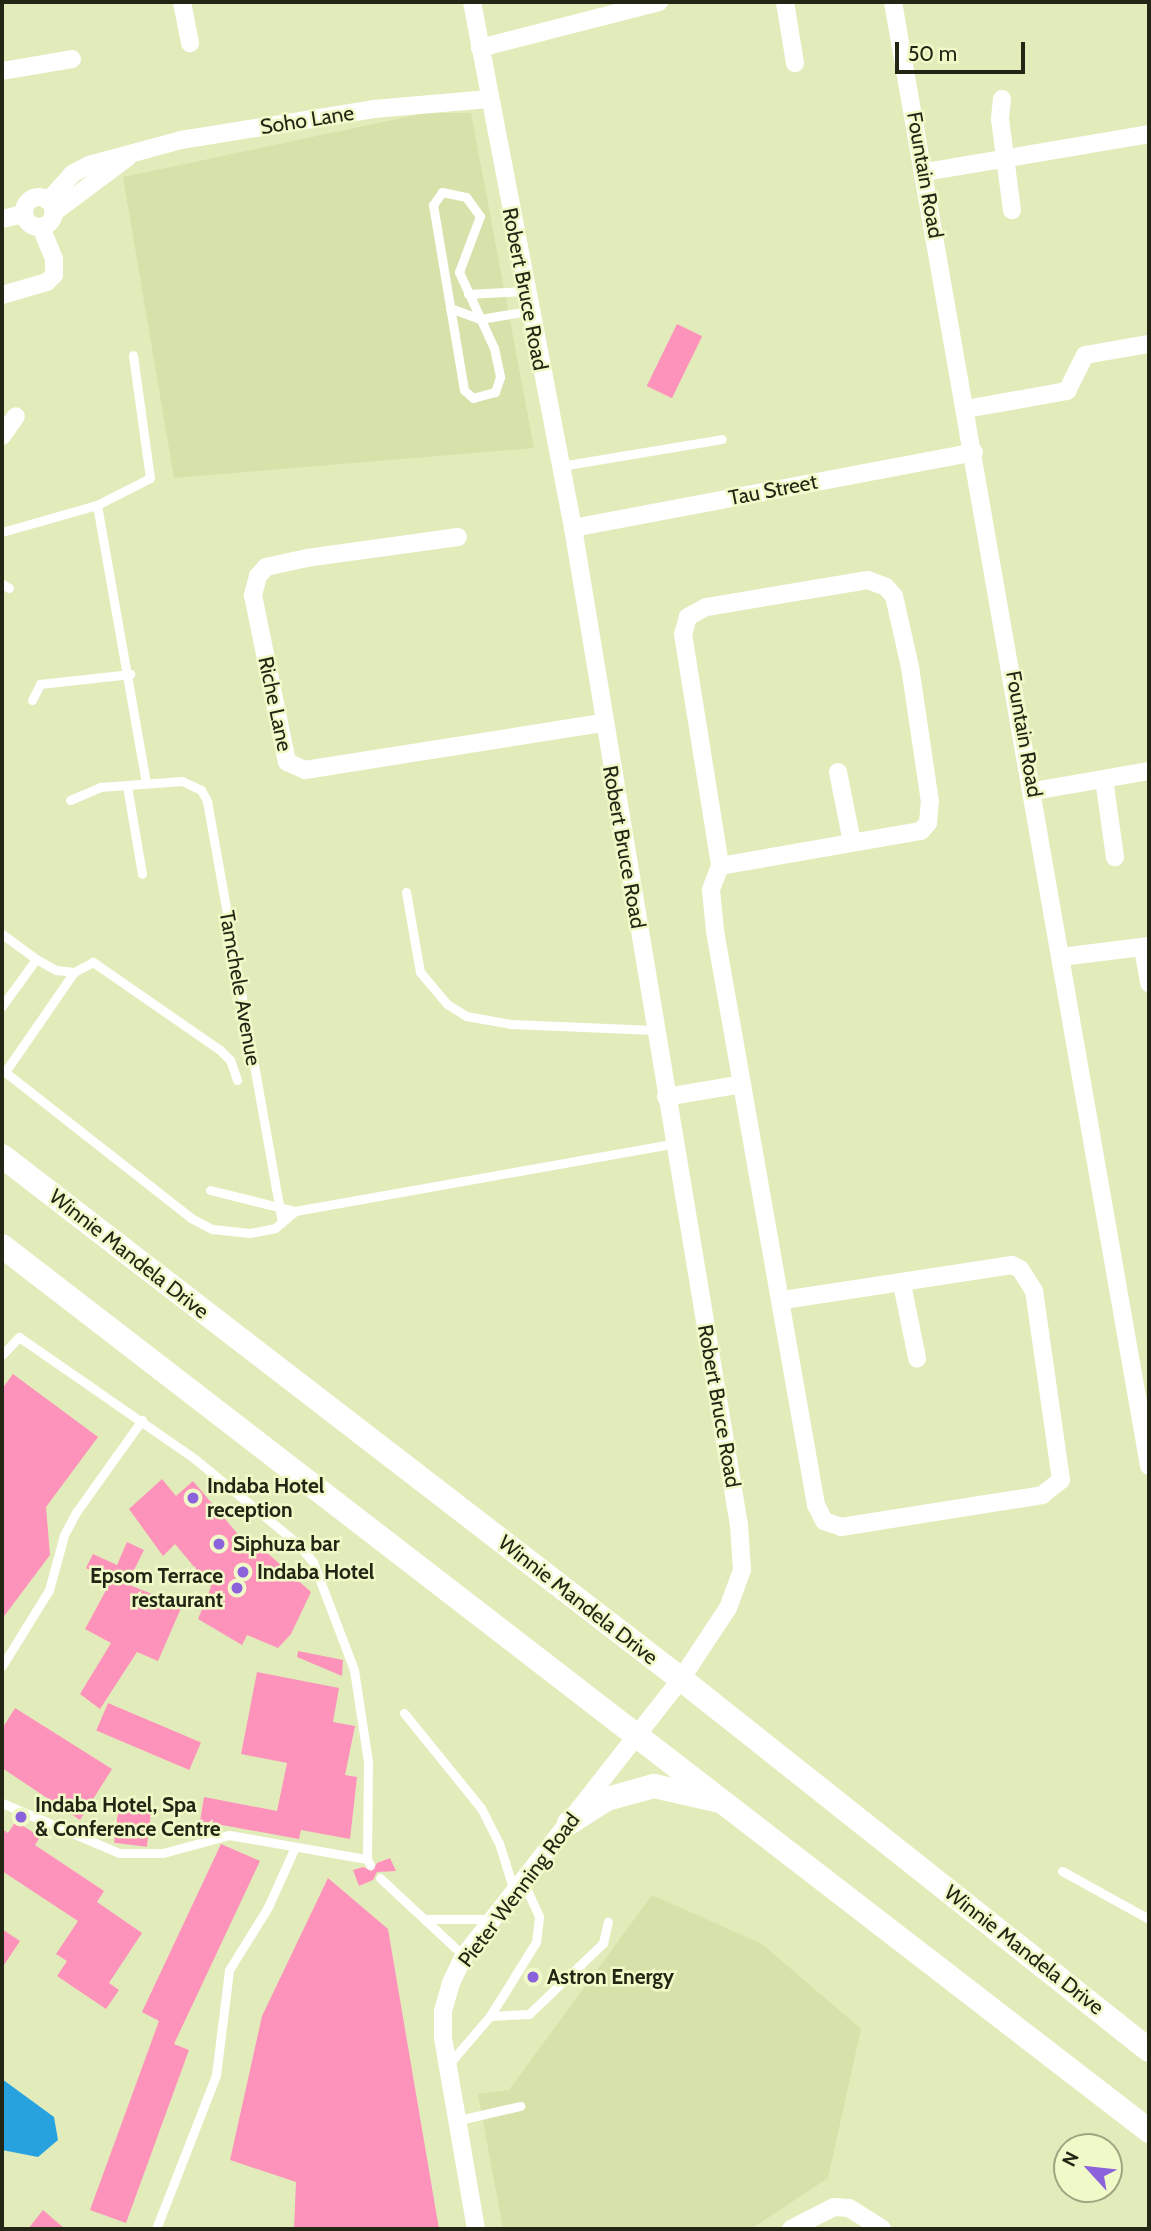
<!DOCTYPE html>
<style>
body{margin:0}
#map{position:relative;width:1151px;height:2231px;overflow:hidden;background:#e2ecbb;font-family:Cabin,sans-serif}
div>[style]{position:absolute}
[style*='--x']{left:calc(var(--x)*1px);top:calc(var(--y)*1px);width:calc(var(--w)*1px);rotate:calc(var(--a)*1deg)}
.built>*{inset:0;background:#d7e1aa}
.water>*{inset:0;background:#27a2df}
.building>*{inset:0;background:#fd92bb;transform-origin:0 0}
.lane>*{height:9px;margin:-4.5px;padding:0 4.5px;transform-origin:4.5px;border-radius:4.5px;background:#fff}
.street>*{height:18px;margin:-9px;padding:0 9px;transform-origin:9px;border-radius:9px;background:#fff}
.street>.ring{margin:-9px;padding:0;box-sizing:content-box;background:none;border:18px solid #fff;border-radius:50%}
.secondary>*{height:24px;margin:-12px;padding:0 12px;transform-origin:12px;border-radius:12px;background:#fff}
.dots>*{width:19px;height:19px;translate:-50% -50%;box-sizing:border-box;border:4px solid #f0f9c8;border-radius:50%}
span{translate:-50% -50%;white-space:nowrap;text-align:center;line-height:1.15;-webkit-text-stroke:5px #f0f9c8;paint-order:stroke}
.street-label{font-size:21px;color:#232614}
.poi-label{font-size:21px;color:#232614;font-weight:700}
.left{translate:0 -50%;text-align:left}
.right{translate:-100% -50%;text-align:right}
.frame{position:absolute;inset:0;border:4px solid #232614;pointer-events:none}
.north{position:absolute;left:1053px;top:2133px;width:70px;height:70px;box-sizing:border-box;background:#f0f9c8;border:2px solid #9ea580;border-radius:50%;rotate:297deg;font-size:19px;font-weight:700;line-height:28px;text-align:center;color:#232614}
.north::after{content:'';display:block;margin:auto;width:24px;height:32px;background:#8b61dc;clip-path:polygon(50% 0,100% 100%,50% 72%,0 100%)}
.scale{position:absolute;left:895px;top:42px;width:130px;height:32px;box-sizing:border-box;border:4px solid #232614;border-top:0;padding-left:9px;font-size:21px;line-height:24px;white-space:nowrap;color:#232614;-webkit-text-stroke:5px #f0f9c8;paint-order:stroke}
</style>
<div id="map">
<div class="built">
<div style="clip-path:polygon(426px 113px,471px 113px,534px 448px,174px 478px,123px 177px)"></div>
<div style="clip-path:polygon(652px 1895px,762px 1944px,861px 2029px,828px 2178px,751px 2229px,503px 2229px,478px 2094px,509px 2090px)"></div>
</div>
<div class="water">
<div style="clip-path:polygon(2px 2079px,54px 2117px,58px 2140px,38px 2157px,2px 2150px)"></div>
</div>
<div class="building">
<div style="left:677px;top:324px;width:28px;height:69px;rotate:26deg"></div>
<div style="clip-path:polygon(13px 1374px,98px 1437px,46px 1507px,50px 1555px,2px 1619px,2px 1389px)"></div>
<div style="clip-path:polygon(162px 1479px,176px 1496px,193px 1481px,247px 1545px,253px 1540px,311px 1592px,291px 1634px,278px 1648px,247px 1635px,242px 1645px,198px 1619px,211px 1587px,175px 1544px,163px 1556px,129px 1509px)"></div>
<div style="clip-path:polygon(127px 1542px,144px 1550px,127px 1584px,182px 1606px,158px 1661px,137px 1652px,100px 1709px,80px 1694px,111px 1643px,85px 1629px,111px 1581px,86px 1568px,93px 1554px,117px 1565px)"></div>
<div style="clip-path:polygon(298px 1651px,343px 1660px,342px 1676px,297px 1657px)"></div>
<div style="clip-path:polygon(257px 1672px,339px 1688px,333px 1722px,355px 1726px,345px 1775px,357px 1777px,350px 1839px,301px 1830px,299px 1839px,200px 1821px,204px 1797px,277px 1811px,287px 1763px,241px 1754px)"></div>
<div style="left:108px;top:1703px;width:101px;height:30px;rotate:23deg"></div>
<div style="clip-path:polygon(15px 1708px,112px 1769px,80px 1820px,2px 1768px,2px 1729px)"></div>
<div style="left:119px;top:1803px;width:33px;height:40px;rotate:7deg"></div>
<div style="clip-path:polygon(16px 1821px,40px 1837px,35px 1845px,104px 1891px,97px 1902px,142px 1933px,109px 1983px,119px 1990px,106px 2009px,57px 1976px,67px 1961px,56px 1954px,78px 1921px,2px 1871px,2px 1829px,8px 1833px)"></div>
<div style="clip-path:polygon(221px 1844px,260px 1861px,174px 2044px,189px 2050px,126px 2223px,90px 2210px,159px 2021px,142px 2012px)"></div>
<div style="clip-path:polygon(390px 1858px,396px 1871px,377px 1872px,373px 1880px,359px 1886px,353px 1870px,363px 1867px,372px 1871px,377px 1863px)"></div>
<div style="clip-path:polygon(328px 1878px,388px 1929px,439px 2229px,294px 2229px,296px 2182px,230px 2160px,262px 2016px)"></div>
<div style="clip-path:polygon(2px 1929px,20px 1941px,2px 1968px)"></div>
<div style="clip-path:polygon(43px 2210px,65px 2229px,28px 2229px)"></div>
</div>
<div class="lane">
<div style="--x:442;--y:192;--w:25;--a:12"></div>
<div style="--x:466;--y:197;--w:24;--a:54"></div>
<div style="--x:480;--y:216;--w:60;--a:110.6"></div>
<div style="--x:459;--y:272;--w:84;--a:65.3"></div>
<div style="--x:494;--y:348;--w:30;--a:78"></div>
<div style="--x:500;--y:377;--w:16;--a:108"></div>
<div style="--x:495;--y:392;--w:23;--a:165"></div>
<div style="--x:473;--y:398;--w:12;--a:-138"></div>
<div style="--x:464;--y:390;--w:188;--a:-99.5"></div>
<div style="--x:433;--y:205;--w:16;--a:-55"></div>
<div style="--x:468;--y:294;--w:57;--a:-3"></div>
<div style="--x:450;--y:308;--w:32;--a:20"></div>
<div style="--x:480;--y:319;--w:50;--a:-9.3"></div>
<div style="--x:561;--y:466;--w:163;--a:-9.5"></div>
<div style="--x:97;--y:505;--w:283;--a:80"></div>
<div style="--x:2;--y:532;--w:99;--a:-15.9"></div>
<div style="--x:97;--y:505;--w:59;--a:-27"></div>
<div style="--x:150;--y:478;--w:124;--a:-97.9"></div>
<div style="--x:2;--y:584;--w:8;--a:30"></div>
<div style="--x:32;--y:700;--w:18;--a:-63"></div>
<div style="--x:40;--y:684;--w:91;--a:-6.3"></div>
<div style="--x:127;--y:786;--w:89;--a:80.3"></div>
<div style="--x:70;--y:800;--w:33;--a:-23"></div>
<div style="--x:100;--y:787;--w:82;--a:-4.2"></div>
<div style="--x:182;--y:781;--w:21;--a:25"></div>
<div style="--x:201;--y:790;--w:13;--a:61"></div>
<div style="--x:207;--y:801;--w:428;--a:79.9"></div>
<div style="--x:406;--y:892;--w:81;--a:80.1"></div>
<div style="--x:420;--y:972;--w:42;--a:49.8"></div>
<div style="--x:447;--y:1004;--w:22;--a:32"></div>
<div style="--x:466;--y:1016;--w:46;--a:10.1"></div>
<div style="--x:511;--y:1024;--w:144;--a:2.4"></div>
<div style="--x:2;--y:934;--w:42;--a:36.3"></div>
<div style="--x:2;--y:1006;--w:58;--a:-54.1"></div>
<div style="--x:36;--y:959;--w:23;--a:29"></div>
<div style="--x:56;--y:970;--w:18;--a:6"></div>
<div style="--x:237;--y:1080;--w:21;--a:-109"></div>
<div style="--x:230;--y:1060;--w:14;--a:-135"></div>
<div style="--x:220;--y:1050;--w:155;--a:-145.3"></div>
<div style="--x:93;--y:962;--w:21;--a:152"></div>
<div style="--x:74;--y:972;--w:121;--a:124.6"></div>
<div style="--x:5;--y:1072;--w:236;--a:38.1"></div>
<div style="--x:191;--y:1218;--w:24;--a:28"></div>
<div style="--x:212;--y:1229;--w:38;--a:6"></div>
<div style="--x:250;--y:1233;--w:25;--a:-11"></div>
<div style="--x:275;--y:1228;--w:26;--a:-40"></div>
<div style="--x:210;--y:1190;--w:88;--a:13.9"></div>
<div style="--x:295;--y:1211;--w:384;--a:-10.1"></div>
<div style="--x:2;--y:1355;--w:25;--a:-47"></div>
<div style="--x:19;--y:1337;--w:214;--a:34.7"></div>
<div style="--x:195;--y:1459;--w:134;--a:39.5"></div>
<div style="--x:298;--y:1544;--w:23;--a:50"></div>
<div style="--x:313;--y:1562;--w:116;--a:69.2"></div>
<div style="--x:354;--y:1670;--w:93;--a:81.3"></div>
<div style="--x:368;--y:1762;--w:97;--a:90.6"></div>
<div style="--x:2;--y:1666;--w:89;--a:-58.3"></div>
<div style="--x:49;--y:1590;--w:57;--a:-74.7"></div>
<div style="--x:64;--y:1535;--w:27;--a:-62"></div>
<div style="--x:77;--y:1511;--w:112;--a:-54.5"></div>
<div style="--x:404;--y:1713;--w:122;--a:51"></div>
<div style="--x:481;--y:1808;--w:39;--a:63"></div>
<div style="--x:499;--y:1843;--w:50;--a:72.6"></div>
<div style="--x:2;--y:1803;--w:127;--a:23.1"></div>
<div style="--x:119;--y:1853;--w:44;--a:0"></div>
<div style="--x:163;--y:1853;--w:68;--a:-15.3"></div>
<div style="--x:229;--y:1835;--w:140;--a:9.9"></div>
<div style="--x:367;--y:1859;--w:7;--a:63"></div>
<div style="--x:1062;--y:1871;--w:99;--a:28.9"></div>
<div style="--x:380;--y:1878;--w:115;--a:42.9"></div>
<div style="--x:426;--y:1919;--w:64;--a:0"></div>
<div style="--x:490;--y:2016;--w:39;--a:-3"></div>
<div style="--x:529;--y:2014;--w:103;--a:-43.8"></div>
<div style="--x:603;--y:1943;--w:22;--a:-77"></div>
<div style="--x:448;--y:2065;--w:65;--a:-49.4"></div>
<div style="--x:490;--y:2016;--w:87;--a:-58.1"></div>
<div style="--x:536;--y:1942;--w:26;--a:-83"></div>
<div style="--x:539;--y:1916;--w:38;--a:-115"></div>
<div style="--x:459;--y:2120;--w:63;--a:-12.9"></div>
<div style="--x:156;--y:2229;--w:165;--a:-68.7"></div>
<div style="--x:216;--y:2075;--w:106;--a:-82.9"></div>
<div style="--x:229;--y:1970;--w:74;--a:-58.2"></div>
<div style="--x:268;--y:1907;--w:66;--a:-65.8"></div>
</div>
<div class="street">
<div style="--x:182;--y:2;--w:42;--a:79"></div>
<div style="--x:472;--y:2;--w:536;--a:79.13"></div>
<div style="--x:573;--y:528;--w:1011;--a:80.55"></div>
<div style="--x:739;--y:1525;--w:45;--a:86.2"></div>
<div style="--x:742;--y:1570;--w:40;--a:110.2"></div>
<div style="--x:728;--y:1608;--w:85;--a:123.5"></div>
<div style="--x:681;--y:1679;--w:352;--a:128.1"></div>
<div style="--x:464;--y:1956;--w:30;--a:116"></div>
<div style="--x:451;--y:1983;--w:29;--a:106"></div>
<div style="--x:443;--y:2011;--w:27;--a:90"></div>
<div style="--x:443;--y:2038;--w:194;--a:80.2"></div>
<div style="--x:785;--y:2;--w:62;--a:80.7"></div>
<div style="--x:893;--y:2;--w:1486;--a:80.08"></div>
<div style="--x:480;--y:48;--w:185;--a:-14.4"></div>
<div style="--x:2;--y:71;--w:71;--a:-9.7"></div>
<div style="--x:1002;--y:99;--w:20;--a:96"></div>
<div style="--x:1000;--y:119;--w:92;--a:82.5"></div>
<div style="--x:925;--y:172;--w:227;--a:-9.6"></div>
<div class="ring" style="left:24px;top:197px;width:12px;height:12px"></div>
<div style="--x:48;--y:201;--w:36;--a:-48"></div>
<div style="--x:72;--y:174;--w:19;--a:-28"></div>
<div style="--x:89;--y:165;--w:95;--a:-15.2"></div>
<div style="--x:181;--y:140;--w:195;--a:-9.1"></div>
<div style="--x:374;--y:109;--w:115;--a:-5"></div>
<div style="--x:53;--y:213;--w:94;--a:-36.7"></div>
<div style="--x:2;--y:219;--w:23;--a:-13"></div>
<div style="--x:2;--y:295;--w:47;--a:-16.1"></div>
<div style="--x:47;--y:282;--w:10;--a:-45"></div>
<div style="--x:54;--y:275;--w:16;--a:-90"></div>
<div style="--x:54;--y:259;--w:35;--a:-112"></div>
<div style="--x:966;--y:409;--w:103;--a:-10.1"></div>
<div style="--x:1067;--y:391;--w:40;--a:-63.4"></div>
<div style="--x:1085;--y:355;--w:65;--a:-9.8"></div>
<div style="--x:2;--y:436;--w:24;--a:-55"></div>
<div style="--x:573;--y:528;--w:408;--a:-10.7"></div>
<div style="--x:458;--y:537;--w:152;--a:172.1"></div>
<div style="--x:307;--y:558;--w:42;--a:167.6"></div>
<div style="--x:266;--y:567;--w:12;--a:132"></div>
<div style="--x:258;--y:576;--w:20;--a:105"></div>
<div style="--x:253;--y:595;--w:170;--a:78.5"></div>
<div style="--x:287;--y:762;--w:20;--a:24"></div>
<div style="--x:305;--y:770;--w:302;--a:-9"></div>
<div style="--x:838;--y:772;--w:71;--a:78.7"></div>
<div style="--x:1104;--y:779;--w:79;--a:82"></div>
<div style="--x:1034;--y:791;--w:117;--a:-9.9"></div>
<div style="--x:720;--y:866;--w:204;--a:-9.9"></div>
<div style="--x:921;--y:831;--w:11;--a:-49"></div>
<div style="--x:928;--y:823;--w:21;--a:-85"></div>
<div style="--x:930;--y:802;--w:136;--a:-98.4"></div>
<div style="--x:910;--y:667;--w:73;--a:-102.7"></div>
<div style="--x:894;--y:596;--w:12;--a:-132"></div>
<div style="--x:886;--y:587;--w:19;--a:-159"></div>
<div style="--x:868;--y:580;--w:164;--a:170.5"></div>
<div style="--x:706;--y:607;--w:21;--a:151"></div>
<div style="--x:688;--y:617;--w:18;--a:106"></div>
<div style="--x:683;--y:634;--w:235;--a:80.9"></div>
<div style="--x:720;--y:866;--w:26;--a:111"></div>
<div style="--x:711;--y:890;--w:41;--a:84.4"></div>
<div style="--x:715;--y:931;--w:583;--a:80.02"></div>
<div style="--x:816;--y:1505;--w:18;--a:63"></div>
<div style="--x:824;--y:1521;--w:18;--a:19"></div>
<div style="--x:841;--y:1527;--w:204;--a:-9"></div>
<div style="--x:1042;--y:1495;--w:24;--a:-38"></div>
<div style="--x:1061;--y:1480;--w:191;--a:-98.1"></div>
<div style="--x:1034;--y:1291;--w:26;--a:-122"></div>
<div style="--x:1020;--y:1269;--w:9;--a:-153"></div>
<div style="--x:1012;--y:1265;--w:233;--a:171.3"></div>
<div style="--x:1143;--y:948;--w:36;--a:80"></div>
<div style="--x:1061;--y:957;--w:89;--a:-7.1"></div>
<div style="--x:666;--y:1097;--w:77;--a:-9.7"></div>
<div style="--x:902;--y:1284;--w:76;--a:78.5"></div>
<div style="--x:791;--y:2229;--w:48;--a:-27.1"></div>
<div style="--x:834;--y:2207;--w:15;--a:4"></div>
<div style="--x:849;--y:2208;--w:39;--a:32"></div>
</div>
<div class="secondary">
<div style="--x:2;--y:1156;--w:857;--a:37.61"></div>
<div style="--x:681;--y:1679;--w:597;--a:38.41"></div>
<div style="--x:2;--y:1246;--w:1449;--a:37.65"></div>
<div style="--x:569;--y:1823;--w:45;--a:-32.3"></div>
<div style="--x:607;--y:1799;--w:49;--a:-15.5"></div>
<div style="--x:654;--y:1786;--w:68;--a:12.8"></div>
</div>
<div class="dots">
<div style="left:193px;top:1498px;background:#8b61dc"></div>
<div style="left:219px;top:1544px;background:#8b61dc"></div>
<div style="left:243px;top:1572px;background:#8b61dc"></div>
<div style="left:237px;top:1588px;background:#8b61dc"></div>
<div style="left:21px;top:1817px;background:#8b61dc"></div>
<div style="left:533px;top:1977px;background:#8b61dc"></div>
</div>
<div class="street-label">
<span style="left:307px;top:120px;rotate:-9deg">Soho Lane</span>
<span style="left:925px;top:175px;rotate:80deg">Fountain Road</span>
<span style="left:525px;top:289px;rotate:79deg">Robert Bruce Road</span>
<span style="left:773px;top:490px;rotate:-11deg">Tau Street</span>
<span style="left:275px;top:704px;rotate:78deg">Riche Lane</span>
<span style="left:1024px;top:734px;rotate:80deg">Fountain Road</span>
<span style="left:624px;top:847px;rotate:80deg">Robert Bruce Road</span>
<span style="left:240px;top:988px;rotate:80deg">Tamchele Avenue</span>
<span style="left:129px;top:1254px;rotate:38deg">Winnie Mandela Drive</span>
<span style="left:719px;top:1406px;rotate:80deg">Robert Bruce Road</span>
<span style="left:578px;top:1600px;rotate:38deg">Winnie Mandela Drive</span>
<span style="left:519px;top:1890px;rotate:-53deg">Pieter Wenning Road</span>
<span style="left:1024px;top:1950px;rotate:38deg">Winnie Mandela Drive</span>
</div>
<div class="poi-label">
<span class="left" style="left:207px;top:1498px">Indaba Hotel<br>reception</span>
<span class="left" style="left:233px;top:1544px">Siphuza bar</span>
<span class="left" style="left:257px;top:1572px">Indaba Hotel</span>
<span class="right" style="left:223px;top:1588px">Epsom Terrace<br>restaurant</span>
<span class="left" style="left:35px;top:1817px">Indaba Hotel, Spa<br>&amp; Conference Centre</span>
<span class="left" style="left:547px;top:1977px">Astron Energy</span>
</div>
<div class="frame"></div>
<div class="north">N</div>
<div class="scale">50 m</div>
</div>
